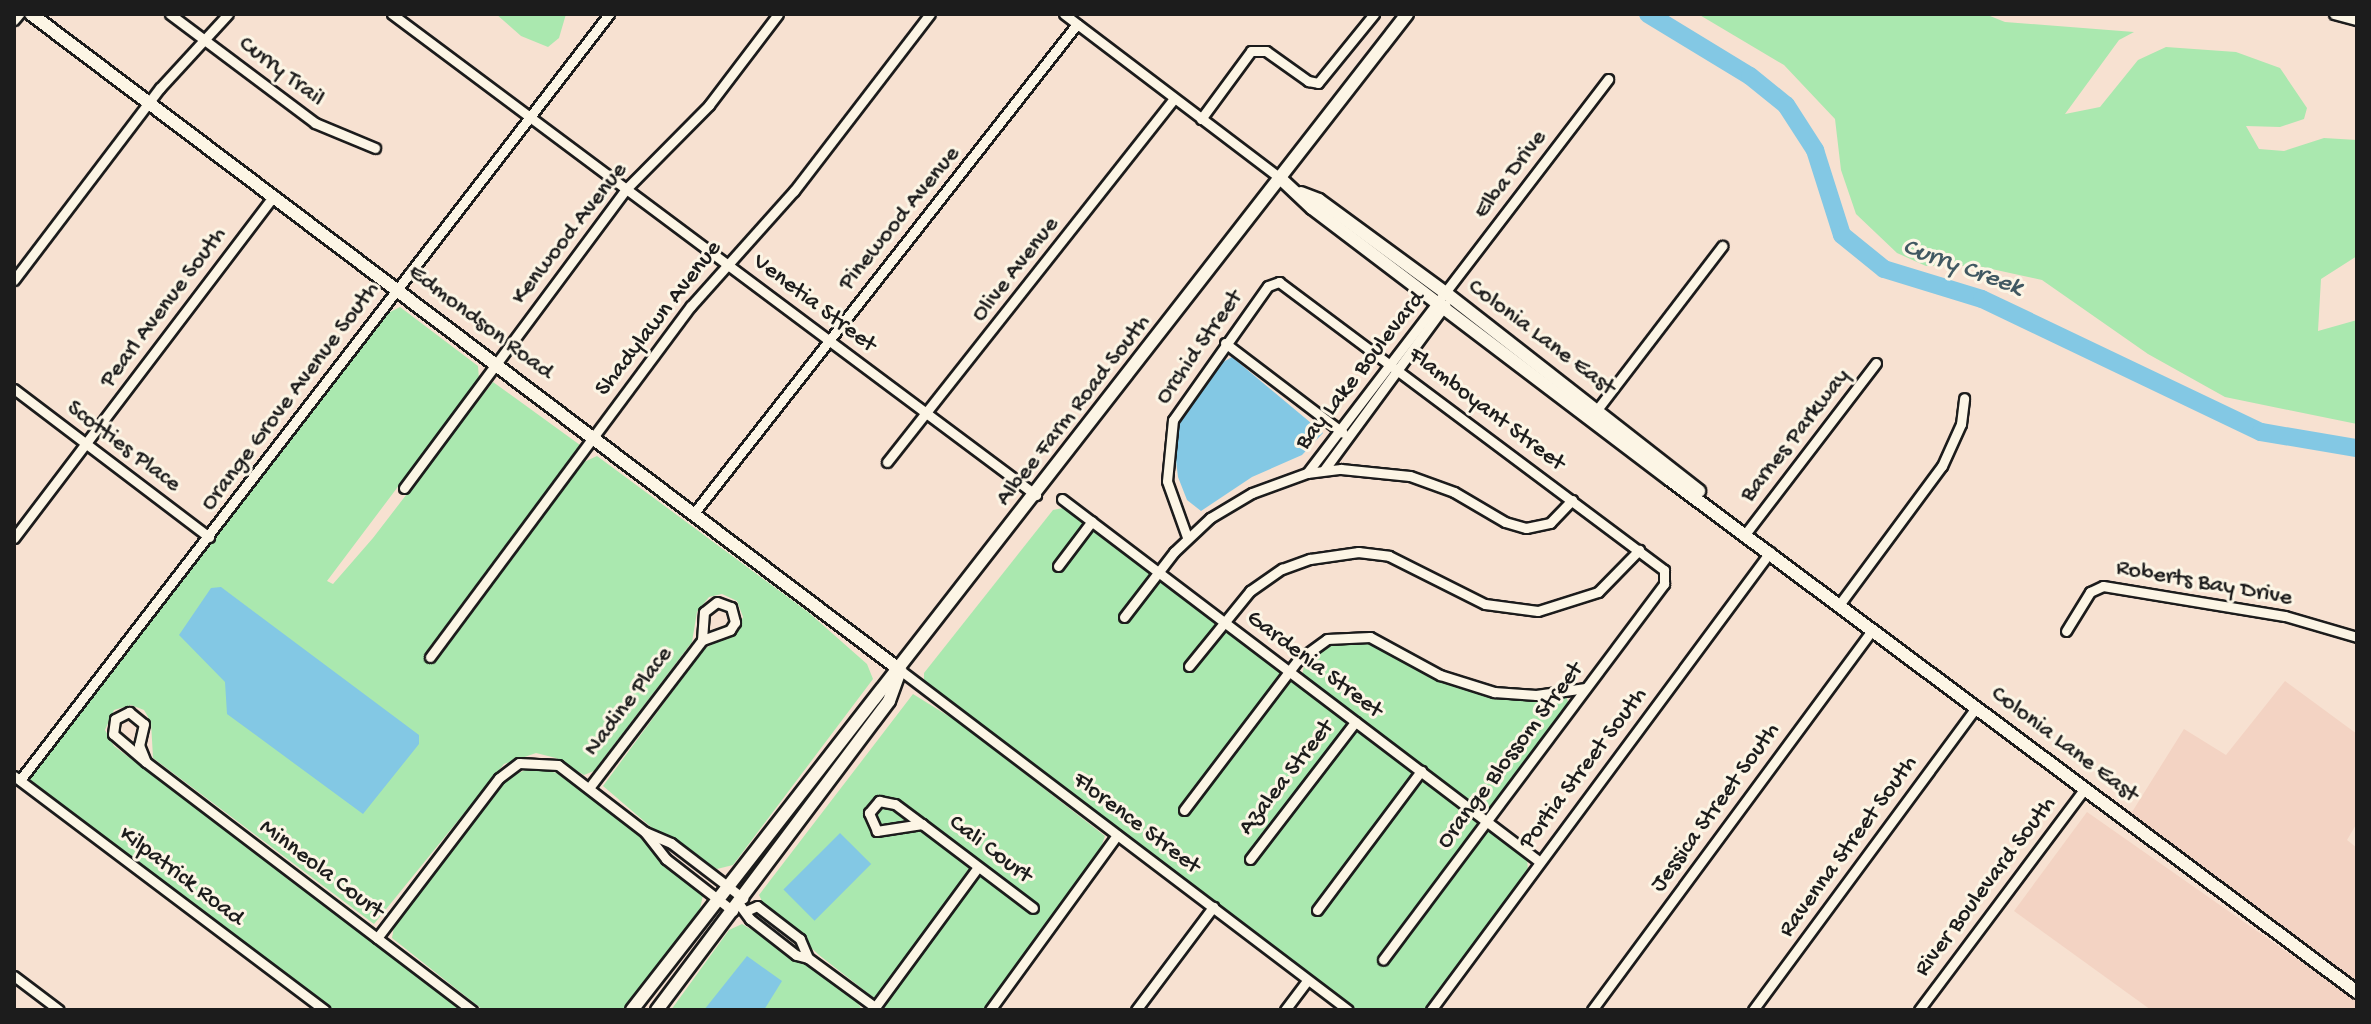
<!DOCTYPE html>
<style>
body{margin:0}
#map{position:relative;width:2371px;height:1024px;overflow:hidden;background:#f7e1d1;font-family:"Gochi Hand",sans-serif}
div>[style]{position:absolute}
[style*='--x']{left:calc(var(--x)*1px);top:calc(var(--y)*1px);width:calc(var(--w)*1px);rotate:calc(var(--a)*1deg)}
.built>*{inset:0;background:#f3d3c3}
.green>*{inset:0;background:#aae8af}
.water>*{inset:0;background:#83c8e4;transform-origin:0 0}
.river>*{height:18px;margin:-9px;padding:0 9px;transform-origin:9px;border-radius:9px;background:#83c8e4}
.roads{filter:drop-shadow(2px 0 #1c1c1c) drop-shadow(-2px 0 #1c1c1c) drop-shadow(0 2px #1c1c1c) drop-shadow(0 -2px #1c1c1c)}
.street>*{height:9px;margin:-4.5px;padding:0 4.5px;transform-origin:4.5px;border-radius:4.5px;background:#fcf5e5}
.secondary>*{height:12px;margin:-6px;padding:0 6px;transform-origin:6px;border-radius:6px;background:#fcf5e5}
span{translate:-50% -50%;white-space:nowrap;text-align:center;line-height:1.15;-webkit-text-stroke:6px #fcf5e5;paint-order:stroke}
.street-label{font-size:24px;color:#1c1c1c}
.water-label{font-size:26px;color:#405862;font-style:italic}
.frame{position:absolute;inset:0;border:16px solid #1c1c1c;pointer-events:none}
</style>
<div id="map">
<div class="built">
<div style="clip-path:polygon(2285px 681px,2357px 734px,2357px 823px,2347px 840px,2357px 848px,2357px 984px,2116px 804px,2132px 812px,2184px 729px,2226px 755px)"></div>
<div style="clip-path:polygon(2087px 812px,2357px 1001px,2357px 1010px,2151px 1010px,2014px 911px)"></div>
</div>
<div class="green">
<div style="clip-path:polygon(496px 14px,566px 14px,559px 38px,548px 47px,521px 36px)"></div>
<div style="clip-path:polygon(1698px 14px,1985px 14px,2005px 22px,2134px 32px,2119px 40px,2065px 114px,2100px 107px,2138px 60px,2166px 47px,2236px 52px,2280px 68px,2307px 108px,2304px 119px,2280px 127px,2246px 126px,2259px 149px,2284px 151px,2324px 138px,2357px 140px,2357px 256px,2321px 279px,2318px 331px,2357px 320px,2357px 424px,2225px 397px,2148px 354px,2042px 280px,1978px 266px,1926px 266px,1897px 253px,1856px 214px,1841px 170px,1835px 119px,1784px 65px)"></div>
<div style="clip-path:polygon(400px 307px,478px 366px,479px 379px,327px 581px,333px 584px,373px 538px,493px 382px,580px 445px,426px 659px,430px 663px,584px 462px,597px 456px,808px 612px,867px 664px,873px 679px,733px 865px,717px 869px,651px 827px,603px 786px,704px 649px,739px 629px,743px 617px,737px 601px,722px 594px,709px 597px,697px 612px,692px 642px,594px 771px,584px 775px,556px 758px,536px 753px,504px 764px,374px 924px,153px 758px,151px 722px,144px 710px,131px 705px,114px 710px,105px 730px,114px 746px,461px 1010px,332px 1010px,29px 779px,388px 313px)"></div>
<div style="clip-path:polygon(1063px 508px,1527px 858px,1528px 871px,1426px 1010px,1356px 1010px,924px 681px,924px 673px,1053px 510px)"></div>
<div style="clip-path:polygon(1364px 641px,1465px 690px,1512px 699px,1566px 697px,1569px 703px,1491px 809px,1480px 810px,1302px 676px,1305px 661px,1324px 647px)"></div>
<div style="clip-path:polygon(913px 694px,958px 722px,1105px 836px,1100px 850px,983px 1010px,880px 1010px,883px 1005px,819px 955px,764px 905px,759px 895px)"></div>
<div style="clip-path:polygon(531px 767px,557px 773px,645px 839px,703px 895px,700px 909px,624px 1010px,483px 1010px,392px 938px,394px 927px,507px 779px)"></div>
<div style="clip-path:polygon(742px 924px,811px 965px,857px 1001px,862px 1010px,671px 1010px,729px 930px)"></div>
</div>
<div class="water">
<div style="clip-path:polygon(1232px 357px,1323px 433px,1302px 455px,1252px 477px,1201px 511px,1187px 500px,1178px 477px,1173px 436px,1209px 370px)"></div>
<div style="clip-path:polygon(221px 587px,419px 735px,419px 744px,363px 814px,227px 714px,225px 682px,179px 635px,211px 588px)"></div>
<div style="left:840px;top:833px;width:44px;height:80px;rotate:45deg"></div>
<div style="clip-path:polygon(747px 956px,782px 981px,764px 1010px,704px 1010px)"></div>
</div>
<div class="river">
<div style="--x:1648;--y:14;--w:119;--a:31.3"></div>
<div style="--x:1750;--y:76;--w:46;--a:38.9"></div>
<div style="--x:1786;--y:105;--w:54;--a:57.2"></div>
<div style="--x:1815;--y:150;--w:89;--a:72.4"></div>
<div style="--x:1842;--y:235;--w:54;--a:39"></div>
<div style="--x:1884;--y:269;--w:102;--a:17"></div>
<div style="--x:1982;--y:299;--w:309;--a:25.5"></div>
<div style="--x:2261;--y:432;--w:97;--a:9.5"></div>
</div>
<div class="roads">
<div class="street">
<div style="--x:170;--y:14;--w:181;--a:36.9"></div>
<div style="--x:315;--y:123;--w:65;--a:22.6"></div>
<div style="--x:392;--y:14;--w:804;--a:36.76"></div>
<div style="--x:1064;--y:14;--w:271;--a:37.2"></div>
<div style="--x:2334;--y:14;--w:24;--a:15"></div>
<div style="--x:14;--y:20;--w:8;--a:-50"></div>
<div style="--x:1201;--y:119;--w:84;--a:-53.7"></div>
<div style="--x:1251;--y:51;--w:15;--a:0"></div>
<div style="--x:1266;--y:51;--w:52;--a:35.5"></div>
<div style="--x:1308;--y:81;--w:10;--a:11"></div>
<div style="--x:1318;--y:83;--w:89;--a:-50.9"></div>
<div style="--x:14;--y:280;--w:241;--a:-52.8"></div>
<div style="--x:160;--y:88;--w:100;--a:-47.4"></div>
<div style="--x:1225;--y:343;--w:148;--a:37.3"></div>
<div style="--x:14;--y:389;--w:245;--a:37.2"></div>
<div style="--x:1593;--y:415;--w:213;--a:-52.6"></div>
<div style="--x:887;--y:462;--w:463;--a:-51.7"></div>
<div style="--x:1324;--y:470;--w:205;--a:-53.7"></div>
<div style="--x:1307;--y:473;--w:496;--a:-52.6"></div>
<div style="--x:404;--y:488;--w:374;--a:-53.4"></div>
<div style="--x:627;--y:188;--w:117;--a:-45.3"></div>
<div style="--x:709;--y:105;--w:114;--a:-52.8"></div>
<div style="--x:1062;--y:499;--w:600;--a:37.21"></div>
<div style="--x:694;--y:513;--w:621;--a:-51.93"></div>
<div style="--x:1746;--y:533;--w:214;--a:-52.6"></div>
<div style="--x:1187;--y:537;--w:59;--a:-109.7"></div>
<div style="--x:1167;--y:481;--w:61;--a:-84.4"></div>
<div style="--x:1173;--y:420;--w:164;--a:-54.7"></div>
<div style="--x:1268;--y:286;--w:12;--a:-20"></div>
<div style="--x:1279;--y:282;--w:481;--a:36.8"></div>
<div style="--x:1664;--y:570;--w:14;--a:90"></div>
<div style="--x:1664;--y:584;--w:469;--a:126.8"></div>
<div style="--x:14;--y:538;--w:430;--a:-52.8"></div>
<div style="--x:1058;--y:566;--w:56;--a:-52.9"></div>
<div style="--x:717;--y:602;--w:15;--a:20"></div>
<div style="--x:731;--y:607;--w:16;--a:75"></div>
<div style="--x:735;--y:622;--w:9;--a:122"></div>
<div style="--x:730;--y:630;--w:30;--a:160"></div>
<div style="--x:702;--y:640;--w:28;--a:-86"></div>
<div style="--x:704;--y:612;--w:16;--a:-38"></div>
<div style="--x:1839;--y:605;--w:173;--a:-53.5"></div>
<div style="--x:1942;--y:466;--w:46;--a:-65.7"></div>
<div style="--x:1961;--y:424;--w:26;--a:-83"></div>
<div style="--x:1124;--y:617;--w:82;--a:-52.4"></div>
<div style="--x:1174;--y:552;--w:50;--a:-43.4"></div>
<div style="--x:1210;--y:518;--w:49;--a:-30.8"></div>
<div style="--x:1252;--y:493;--w:59;--a:-20"></div>
<div style="--x:1307;--y:473;--w:34;--a:-7"></div>
<div style="--x:1341;--y:469;--w:69;--a:5.8"></div>
<div style="--x:1410;--y:476;--w:47;--a:20"></div>
<div style="--x:1454;--y:492;--w:59;--a:30.5"></div>
<div style="--x:1505;--y:522;--w:22;--a:16"></div>
<div style="--x:1526;--y:528;--w:25;--a:-12"></div>
<div style="--x:1550;--y:523;--w:32;--a:-46"></div>
<div style="--x:2066;--y:631;--w:46;--a:-58.4"></div>
<div style="--x:2090;--y:592;--w:14;--a:-25"></div>
<div style="--x:2103;--y:586;--w:184;--a:9.4"></div>
<div style="--x:2285;--y:616;--w:75;--a:16.3"></div>
<div style="--x:430;--y:657;--w:437;--a:-53.4"></div>
<div style="--x:691;--y:306;--w:154;--a:-48.2"></div>
<div style="--x:794;--y:191;--w:223;--a:-52.5"></div>
<div style="--x:1189;--y:666;--w:97;--a:-50.9"></div>
<div style="--x:1250;--y:591;--w:39;--a:-35"></div>
<div style="--x:1282;--y:569;--w:30;--a:-20"></div>
<div style="--x:1310;--y:559;--w:49;--a:-8.3"></div>
<div style="--x:1358;--y:552;--w:31;--a:7"></div>
<div style="--x:1389;--y:556;--w:107;--a:26.6"></div>
<div style="--x:1485;--y:604;--w:53;--a:7.5"></div>
<div style="--x:1538;--y:611;--w:63;--a:-17.6"></div>
<div style="--x:1598;--y:592;--w:59;--a:-45.7"></div>
<div style="--x:900;--y:670;--w:562;--a:37.2"></div>
<div style="--x:129;--y:712;--w:19;--a:39"></div>
<div style="--x:144;--y:724;--w:22;--a:103"></div>
<div style="--x:139;--y:745;--w:18;--a:68"></div>
<div style="--x:146;--y:762;--w:43;--a:-139.7"></div>
<div style="--x:113;--y:734;--w:15;--a:-82"></div>
<div style="--x:115;--y:719;--w:16;--a:-27"></div>
<div style="--x:146;--y:762;--w:410;--a:37.3"></div>
<div style="--x:14;--y:776;--w:389;--a:37"></div>
<div style="--x:20;--y:780;--w:966;--a:-52.44"></div>
<div style="--x:589;--y:788;--w:186;--a:-52.6"></div>
<div style="--x:879;--y:801;--w:16;--a:11"></div>
<div style="--x:895;--y:804;--w:34;--a:37"></div>
<div style="--x:922;--y:824;--w:46;--a:171.2"></div>
<div style="--x:877;--y:831;--w:20;--a:-114"></div>
<div style="--x:869;--y:813;--w:16;--a:-50"></div>
<div style="--x:1184;--y:810;--w:187;--a:-52.8"></div>
<div style="--x:1297;--y:661;--w:37;--a:-36"></div>
<div style="--x:1327;--y:639;--w:43;--a:-2.7"></div>
<div style="--x:1370;--y:637;--w:80;--a:28.5"></div>
<div style="--x:1440;--y:675;--w:57;--a:17.5"></div>
<div style="--x:1494;--y:692;--w:42;--a:4.1"></div>
<div style="--x:1536;--y:695;--w:50;--a:-8"></div>
<div style="--x:922;--y:824;--w:139;--a:37.1"></div>
<div style="--x:1250;--y:859;--w:173;--a:-52.5"></div>
<div style="--x:739;--y:904;--w:19;--a:54"></div>
<div style="--x:750;--y:919;--w:58;--a:38"></div>
<div style="--x:796;--y:955;--w:12;--a:14"></div>
<div style="--x:808;--y:958;--w:21;--a:-113"></div>
<div style="--x:800;--y:939;--w:54;--a:-142.5"></div>
<div style="--x:757;--y:906;--w:10;--a:156"></div>
<div style="--x:1317;--y:910;--w:174;--a:-53.2"></div>
<div style="--x:733;--y:911;--w:85;--a:-142.2"></div>
<div style="--x:666;--y:859;--w:34;--a:-128"></div>
<div style="--x:645;--y:832;--w:28;--a:23"></div>
<div style="--x:671;--y:843;--w:91;--a:37.4"></div>
<div style="--x:377;--y:938;--w:201;--a:-52.7"></div>
<div style="--x:499;--y:778;--w:25;--a:-37"></div>
<div style="--x:519;--y:763;--w:39;--a:3"></div>
<div style="--x:558;--y:765;--w:110;--a:37.6"></div>
<div style="--x:808;--y:958;--w:83;--a:36.2"></div>
<div style="--x:14;--y:976;--w:56;--a:37.1"></div>
<div style="--x:873;--y:1010;--w:177;--a:-53.7"></div>
<div style="--x:990;--y:1010;--w:216;--a:-54"></div>
<div style="--x:1136;--y:1010;--w:129;--a:-53.2"></div>
<div style="--x:1285;--y:1010;--w:36;--a:-53"></div>
<div style="--x:1431;--y:1010;--w:570;--a:-53.49"></div>
<div style="--x:1592;--y:1010;--w:472;--a:-53.6"></div>
<div style="--x:1753;--y:1010;--w:376;--a:-53.6"></div>
<div style="--x:1919;--y:1010;--w:277;--a:-53.2"></div>
</div>
<div class="secondary">
<div style="--x:31;--y:14;--w:1089;--a:37.05"></div>
<div style="--x:1280;--y:178;--w:44;--a:43.2"></div>
<div style="--x:1312;--y:208;--w:448;--a:37.2"></div>
<div style="--x:1669;--y:479;--w:858;--a:36.71"></div>
<div style="--x:1301;--y:193;--w:19;--a:21"></div>
<div style="--x:1319;--y:200;--w:159;--a:36.3"></div>
<div style="--x:1447;--y:294;--w:320;--a:38"></div>
<div style="--x:632;--y:1010;--w:1262;--a:-52.11"></div>
<div style="--x:657;--y:1010;--w:386;--a:-53.1"></div>
<div style="--x:889;--y:701;--w:30;--a:-70"></div>
</div>
</div>
<div class="street-label">
<span style="left:281px;top:72px;rotate:37deg">Curry Trail</span>
<span style="left:1511px;top:175px;rotate:-53deg">Elba Drive</span>
<span style="left:900px;top:219px;rotate:-51deg">Pinewood Avenue</span>
<span style="left:570px;top:234px;rotate:-52deg">Kenwood Avenue</span>
<span style="left:1016px;top:270px;rotate:-52deg">Olive Avenue</span>
<span style="left:814px;top:304px;rotate:37deg">Venetia Street</span>
<span style="left:164px;top:308px;rotate:-53deg">Pearl Avenue South</span>
<span style="left:659px;top:319px;rotate:-52deg">Shadylawn Avenue</span>
<span style="left:480px;top:323px;rotate:37deg">Edmondson Road</span>
<span style="left:1541px;top:338px;rotate:37deg">Colonia Lane East</span>
<span style="left:1200px;top:348px;rotate:-55deg">Orchid Street</span>
<span style="left:1361px;top:371px;rotate:-52deg">Bay Lake Boulevard</span>
<span style="left:291px;top:397px;rotate:-53deg">Orange Grove Avenue South</span>
<span style="left:1486px;top:410px;rotate:37deg">Flamboyant Street</span>
<span style="left:1074px;top:411px;rotate:-52deg">Albee Farm Road South</span>
<span style="left:1796px;top:436px;rotate:-52deg">Barnes Parkway</span>
<span style="left:123px;top:447px;rotate:37deg">Scotties Place</span>
<span style="left:2204px;top:584px;rotate:10deg">Roberts Bay Drive</span>
<span style="left:1314px;top:665px;rotate:37deg">Gardenia Street</span>
<span style="left:629px;top:702px;rotate:-53deg">Nadine Place</span>
<span style="left:2064px;top:745px;rotate:37deg">Colonia Lane East</span>
<span style="left:1511px;top:756px;rotate:-53deg">Orange Blossom Street</span>
<span style="left:1584px;top:769px;rotate:-53deg">Portia Street South</span>
<span style="left:1287px;top:778px;rotate:-52deg">Azalea Street</span>
<span style="left:1716px;top:808px;rotate:-54deg">Jessica Street South</span>
<span style="left:1136px;top:824px;rotate:37deg">Florence Street</span>
<span style="left:1849px;top:847px;rotate:-54deg">Ravenna Street South</span>
<span style="left:990px;top:850px;rotate:37deg">Cali Court</span>
<span style="left:321px;top:870px;rotate:37deg">Minneola Court</span>
<span style="left:181px;top:877px;rotate:37deg">Kilpatrick Road</span>
<span style="left:1986px;top:887px;rotate:-53deg">River Boulevard South</span>
</div>
<div class="water-label">
<span style="left:1962px;top:269px;rotate:20deg">Curry Creek</span>
</div>
<div class="frame"></div>
</div>
